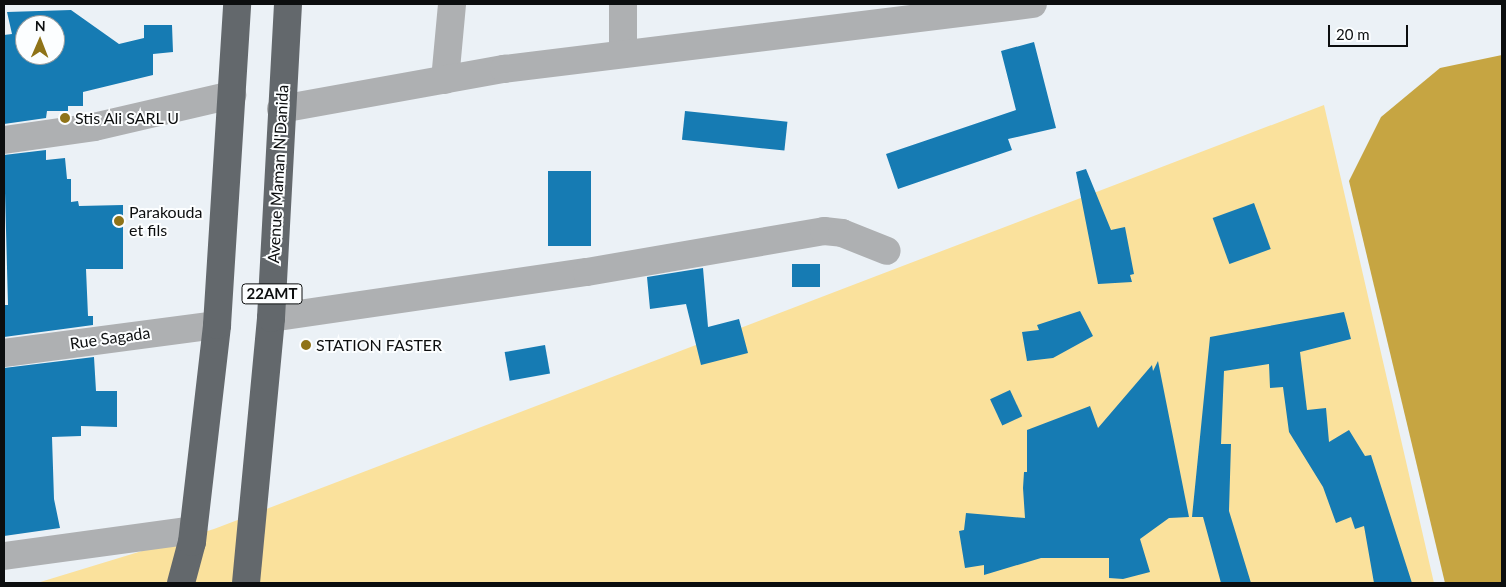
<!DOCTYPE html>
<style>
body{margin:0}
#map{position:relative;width:1506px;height:587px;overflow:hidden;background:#ebf1f6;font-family:Lato,sans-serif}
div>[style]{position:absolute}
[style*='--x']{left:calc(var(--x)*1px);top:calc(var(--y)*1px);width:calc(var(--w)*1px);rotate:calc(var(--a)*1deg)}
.green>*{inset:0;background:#fae19c}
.water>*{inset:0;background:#c6a542}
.building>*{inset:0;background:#167bb3;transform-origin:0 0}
.minor>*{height:28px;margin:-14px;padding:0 14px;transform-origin:14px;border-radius:14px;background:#aeb0b2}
.highway>*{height:28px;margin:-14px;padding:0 14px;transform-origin:14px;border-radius:14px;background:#63686c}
.dots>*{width:14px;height:14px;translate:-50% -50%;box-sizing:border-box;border:2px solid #fcfeff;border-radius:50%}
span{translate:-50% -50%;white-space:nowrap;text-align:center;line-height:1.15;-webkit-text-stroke:4px #fcfeff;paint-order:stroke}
.shield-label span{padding:1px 4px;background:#fcfeff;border:1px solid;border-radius:4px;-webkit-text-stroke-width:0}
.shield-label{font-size:15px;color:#0c0e0f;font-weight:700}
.poi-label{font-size:16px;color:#0c0e0f}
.left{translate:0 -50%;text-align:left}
.street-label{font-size:16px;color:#0c0e0f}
.frame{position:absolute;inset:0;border:5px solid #0c0e0f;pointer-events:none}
.north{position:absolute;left:15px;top:15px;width:50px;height:50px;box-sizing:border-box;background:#fcfeff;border:1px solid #9c9e9f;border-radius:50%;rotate:1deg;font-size:14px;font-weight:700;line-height:20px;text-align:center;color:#0c0e0f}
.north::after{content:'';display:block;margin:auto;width:18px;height:22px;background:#8f7318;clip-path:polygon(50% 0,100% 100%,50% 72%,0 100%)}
.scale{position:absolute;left:1328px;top:25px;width:80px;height:22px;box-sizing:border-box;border:2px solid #0c0e0f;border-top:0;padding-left:6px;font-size:15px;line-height:18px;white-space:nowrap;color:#0c0e0f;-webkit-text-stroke:4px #fcfeff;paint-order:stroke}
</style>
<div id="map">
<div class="green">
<div style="clip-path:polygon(1324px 105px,1434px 583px,37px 583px,214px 529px)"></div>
</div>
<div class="water">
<div style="clip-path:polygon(1502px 55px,1502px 583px,1445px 583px,1349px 181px,1381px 117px,1440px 68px)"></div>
</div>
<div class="building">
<div style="clip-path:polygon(evenodd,71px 10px,119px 44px,144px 38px,144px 25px,172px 25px,173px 52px,153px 54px,153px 75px,83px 92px,83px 106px,68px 106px,68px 111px,47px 111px,46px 118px,4px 124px,4px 35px,12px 34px,7px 12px,71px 10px,25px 25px,55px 25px,55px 55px,25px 55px,25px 25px)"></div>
<div style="clip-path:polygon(1034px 42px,1056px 128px,1008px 139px,1012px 150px,898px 189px,886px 154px,1016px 110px,1001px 51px)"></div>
<div style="left:685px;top:111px;width:103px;height:29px;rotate:6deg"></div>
<div style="clip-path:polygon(46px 150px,46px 160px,65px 158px,67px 179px,71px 179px,71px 202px,78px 201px,79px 206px,123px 205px,123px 269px,86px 269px,88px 316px,93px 316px,93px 325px,4px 337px,4px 305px,8px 305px,4px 155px)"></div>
<div style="clip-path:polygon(1086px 169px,1111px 230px,1125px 227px,1134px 274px,1130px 275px,1132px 282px,1098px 284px,1076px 172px)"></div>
<div style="left:548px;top:171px;width:43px;height:75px"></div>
<div style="left:1254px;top:203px;width:49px;height:44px;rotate:70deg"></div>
<div style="left:792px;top:264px;width:28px;height:23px"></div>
<div style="clip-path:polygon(703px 268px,708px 327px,739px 319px,748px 353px,701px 365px,686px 304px,650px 309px,647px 277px)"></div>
<div style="clip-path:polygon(1080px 311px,1093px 336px,1053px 358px,1027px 361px,1022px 332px,1039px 330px,1037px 325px)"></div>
<div style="clip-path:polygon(1344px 312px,1351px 339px,1300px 352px,1307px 410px,1326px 408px,1329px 442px,1349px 430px,1365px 456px,1371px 455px,1412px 583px,1374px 583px,1364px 526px,1355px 529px,1351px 517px,1336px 523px,1323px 487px,1289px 432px,1283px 387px,1270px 388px,1269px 364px,1224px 371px,1221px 444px,1231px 444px,1229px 511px,1251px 583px,1221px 583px,1203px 517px,1192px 517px,1210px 337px)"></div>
<div style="left:545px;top:345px;width:29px;height:41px;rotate:80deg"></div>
<div style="clip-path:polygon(94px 357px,96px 391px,117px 391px,117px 427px,81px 426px,81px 436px,52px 437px,54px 499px,60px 528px,4px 536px,4px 368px)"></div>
<div style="clip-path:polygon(1158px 361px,1189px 517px,1169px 518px,1140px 539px,1150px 572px,1123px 579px,1109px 578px,1109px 558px,1041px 558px,984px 575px,984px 565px,965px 568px,959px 531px,964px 530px,966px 513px,1025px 518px,1023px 488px,1024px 472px,1027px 472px,1027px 430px,1090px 406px,1098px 428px,1152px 365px,1153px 371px)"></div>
<div style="left:1010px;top:390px;width:29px;height:22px;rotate:65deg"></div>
</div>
<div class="minor">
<div style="--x:623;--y:54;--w:50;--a:-90"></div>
<div style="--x:445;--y:80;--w:76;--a:-84.7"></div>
<div style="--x:281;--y:109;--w:227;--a:-10.2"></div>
<div style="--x:504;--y:69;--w:533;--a:-7.01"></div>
<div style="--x:4;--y:140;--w:91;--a:-8.2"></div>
<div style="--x:94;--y:127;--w:142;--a:-13.1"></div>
<div style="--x:271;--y:318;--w:319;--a:-8.3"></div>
<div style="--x:587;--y:272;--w:241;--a:-9.8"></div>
<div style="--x:824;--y:231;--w:18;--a:6"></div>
<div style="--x:842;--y:233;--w:48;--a:21.8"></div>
<div style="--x:4;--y:353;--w:215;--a:-7.5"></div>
<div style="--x:4;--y:556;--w:191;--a:-7.8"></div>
</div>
<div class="highway">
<div style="--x:181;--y:583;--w:42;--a:-75"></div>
<div style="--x:192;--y:542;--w:218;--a:-83.4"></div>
<div style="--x:217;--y:325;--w:322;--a:-86.4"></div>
<div style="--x:246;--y:583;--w:266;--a:-84.6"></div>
<div style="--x:271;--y:318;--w:314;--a:-86.9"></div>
</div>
<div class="dots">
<div style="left:65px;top:118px;background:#8f7318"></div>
<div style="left:119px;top:221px;background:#8f7318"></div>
<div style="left:306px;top:345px;background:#8f7318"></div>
</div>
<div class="shield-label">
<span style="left:272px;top:294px">22AMT</span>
</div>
<div class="poi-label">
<span class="left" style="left:75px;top:118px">Stis Ali SARL U</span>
<span class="left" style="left:129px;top:221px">Parakouda<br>et fils</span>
<span class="left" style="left:316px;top:345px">STATION FASTER</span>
</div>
<div class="street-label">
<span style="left:278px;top:174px;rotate:-87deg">Avenue Maman N'Danida</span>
<span style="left:110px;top:338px;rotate:-8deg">Rue Sagada</span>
</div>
<div class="frame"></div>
<div class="north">N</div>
<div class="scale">20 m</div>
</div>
